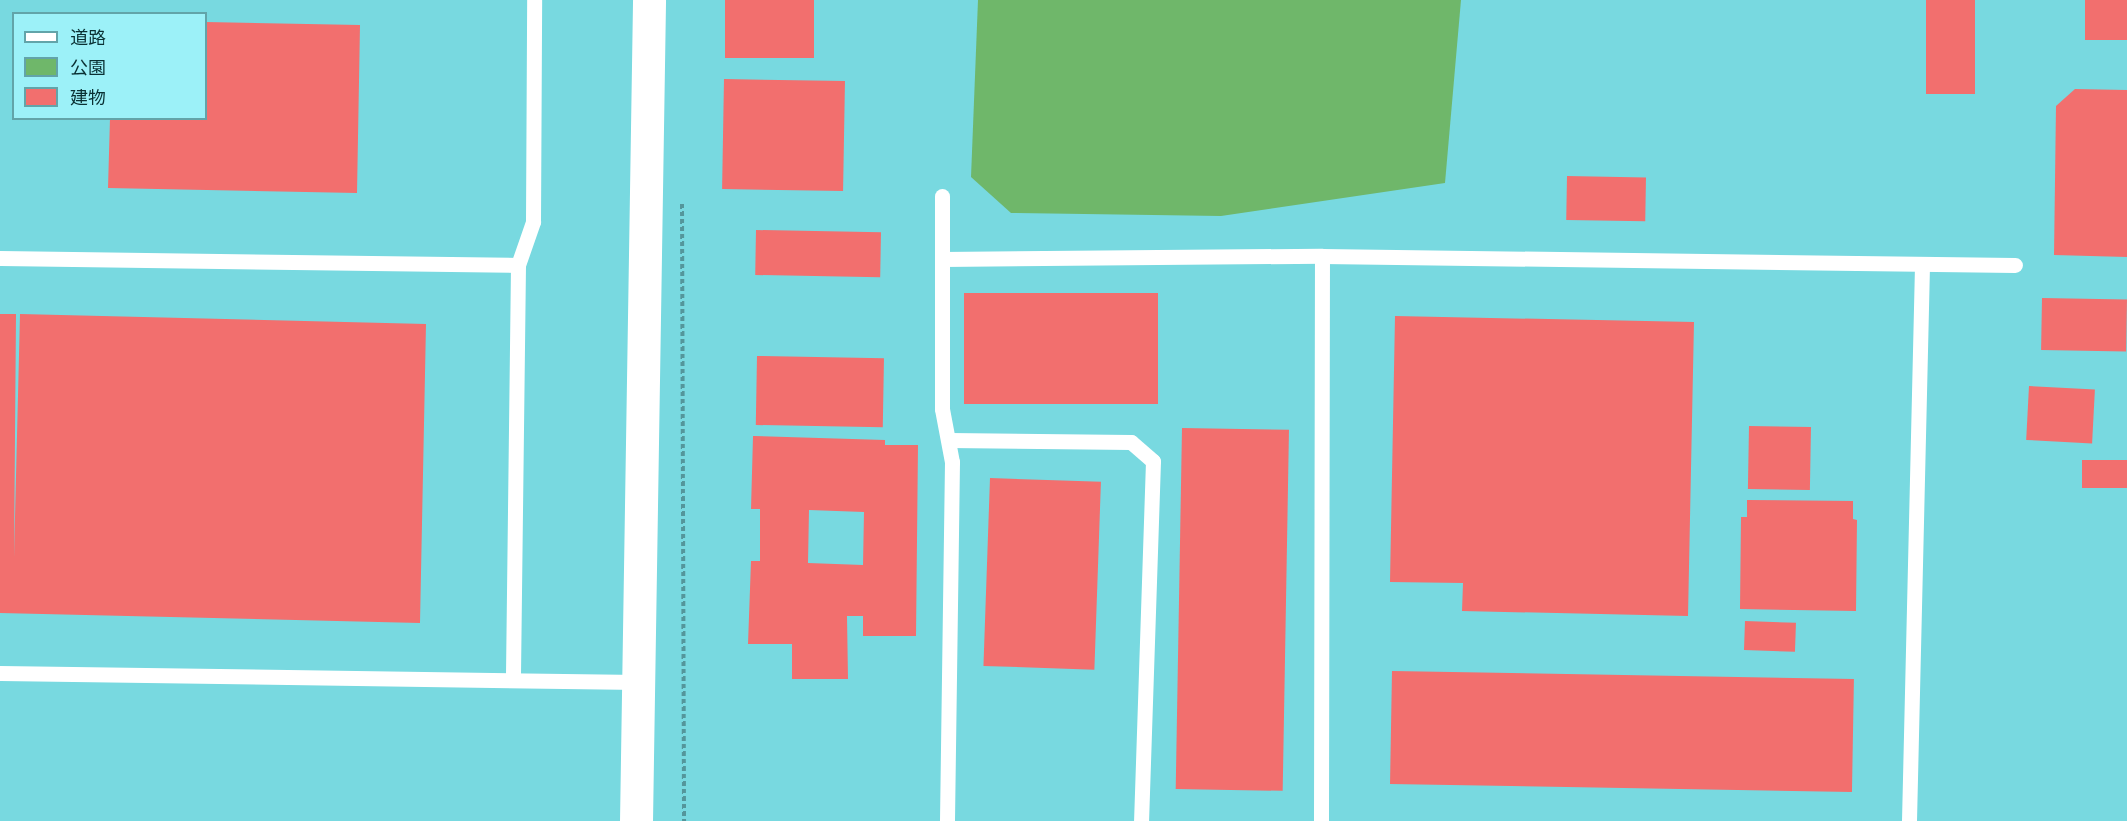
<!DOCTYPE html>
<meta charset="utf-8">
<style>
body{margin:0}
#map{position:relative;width:2127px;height:821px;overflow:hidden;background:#8ee4eb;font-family:Poppins,"Noto Sans JP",sans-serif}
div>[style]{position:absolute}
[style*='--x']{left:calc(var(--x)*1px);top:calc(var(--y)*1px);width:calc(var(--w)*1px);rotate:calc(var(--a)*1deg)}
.built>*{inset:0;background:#78d9e0}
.green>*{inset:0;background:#6fb76a}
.building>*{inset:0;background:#f26f6e;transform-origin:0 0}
.path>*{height:4px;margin-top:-2px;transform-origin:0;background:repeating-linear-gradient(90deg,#54969b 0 4.5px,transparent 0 7.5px)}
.lane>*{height:15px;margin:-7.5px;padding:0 7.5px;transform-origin:7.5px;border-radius:7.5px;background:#fff}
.secondary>*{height:33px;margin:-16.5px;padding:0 16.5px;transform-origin:16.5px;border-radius:16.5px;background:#fff}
span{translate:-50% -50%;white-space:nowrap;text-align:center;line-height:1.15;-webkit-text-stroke:5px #9cf1f8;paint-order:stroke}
.legend{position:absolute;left:12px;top:12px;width:195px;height:108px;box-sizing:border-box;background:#9cf1f8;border:2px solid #62a4a9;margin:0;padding:8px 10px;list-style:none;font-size:18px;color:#0a3033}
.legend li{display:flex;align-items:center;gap:12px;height:30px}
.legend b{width:30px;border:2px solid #62a4a9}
</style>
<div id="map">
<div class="built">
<div style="clip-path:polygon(evenodd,0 0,2127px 0,2127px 821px,0 821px,0 0,14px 14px,206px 14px,206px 118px,14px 118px,14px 14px)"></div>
</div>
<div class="green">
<div style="clip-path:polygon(978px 0,1461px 0,1445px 183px,1221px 216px,1011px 213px,971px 177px)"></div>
</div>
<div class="building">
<div style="left:725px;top:0;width:89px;height:58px"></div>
<div style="left:1926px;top:0;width:49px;height:94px"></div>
<div style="left:2085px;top:0;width:42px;height:40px"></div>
<div style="clip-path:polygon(206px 22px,360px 25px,357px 193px,108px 188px,110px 118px,206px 118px)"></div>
<div style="left:724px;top:79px;width:121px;height:110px;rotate:1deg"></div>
<div style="clip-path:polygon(2075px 89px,2127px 90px,2127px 257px,2054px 255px,2056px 106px)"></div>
<div style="left:1567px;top:176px;width:79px;height:44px;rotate:1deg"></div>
<div style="left:756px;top:230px;width:125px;height:45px;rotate:1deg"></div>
<div style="left:964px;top:293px;width:194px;height:111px"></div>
<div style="left:2042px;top:298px;width:85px;height:52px;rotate:1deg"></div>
<div style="clip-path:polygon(0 314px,16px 314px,14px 558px,20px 314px,426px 324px,420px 623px,0 613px)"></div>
<div style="clip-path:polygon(1395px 316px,1694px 322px,1688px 616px,1462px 611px,1463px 583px,1390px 582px)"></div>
<div style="left:757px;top:356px;width:127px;height:69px;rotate:1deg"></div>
<div style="left:2029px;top:386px;width:66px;height:54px;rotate:3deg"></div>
<div style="left:1749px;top:426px;width:62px;height:63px;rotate:1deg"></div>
<div style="left:1182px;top:428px;width:107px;height:361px;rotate:1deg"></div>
<div style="clip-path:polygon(evenodd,753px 436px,885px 440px,885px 445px,918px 445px,916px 636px,863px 636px,863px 616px,847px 616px,848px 679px,792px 679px,792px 644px,748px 644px,751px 561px,760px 561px,760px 509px,751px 509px,753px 436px,809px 510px,864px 512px,863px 565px,808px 563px,809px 510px)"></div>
<div style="left:2127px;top:460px;width:28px;height:45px;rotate:90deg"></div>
<div style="left:990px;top:478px;width:111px;height:188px;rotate:2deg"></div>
<div style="clip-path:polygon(1747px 500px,1853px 501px,1853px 519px,1857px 520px,1856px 611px,1740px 609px,1741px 517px,1747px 517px)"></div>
<div style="left:1745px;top:621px;width:51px;height:29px;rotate:2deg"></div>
<div style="left:1392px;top:671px;width:462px;height:113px;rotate:1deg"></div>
</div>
<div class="path">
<div style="--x:682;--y:204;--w:617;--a:89.81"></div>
</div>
<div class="lane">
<div style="--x:942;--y:196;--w:213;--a:90"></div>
<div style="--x:942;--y:409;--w:54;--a:79.3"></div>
<div style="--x:952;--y:462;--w:359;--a:90.8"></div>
<div style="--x:0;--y:258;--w:518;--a:0.77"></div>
<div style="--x:518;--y:265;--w:415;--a:90.7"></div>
<div style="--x:942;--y:259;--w:380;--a:-0.5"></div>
<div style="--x:1322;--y:256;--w:693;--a:0.74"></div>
<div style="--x:518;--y:265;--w:46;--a:-70.8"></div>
<div style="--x:533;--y:222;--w:222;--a:-89.7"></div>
<div style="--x:949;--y:440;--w:182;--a:0.6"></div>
<div style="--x:1131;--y:442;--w:29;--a:41"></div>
<div style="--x:1153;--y:461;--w:360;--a:91.9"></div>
<div style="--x:0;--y:673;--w:639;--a:0.81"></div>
<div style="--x:1321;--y:821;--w:565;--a:-89.9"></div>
<div style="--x:1909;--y:821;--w:557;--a:-88.66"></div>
</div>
<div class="secondary">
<div style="--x:636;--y:821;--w:821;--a:-89.09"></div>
</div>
<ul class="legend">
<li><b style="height:8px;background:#fff"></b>道路</li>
<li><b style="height:16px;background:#6fb76a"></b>公園</li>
<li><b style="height:16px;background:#f26f6e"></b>建物</li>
</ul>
</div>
